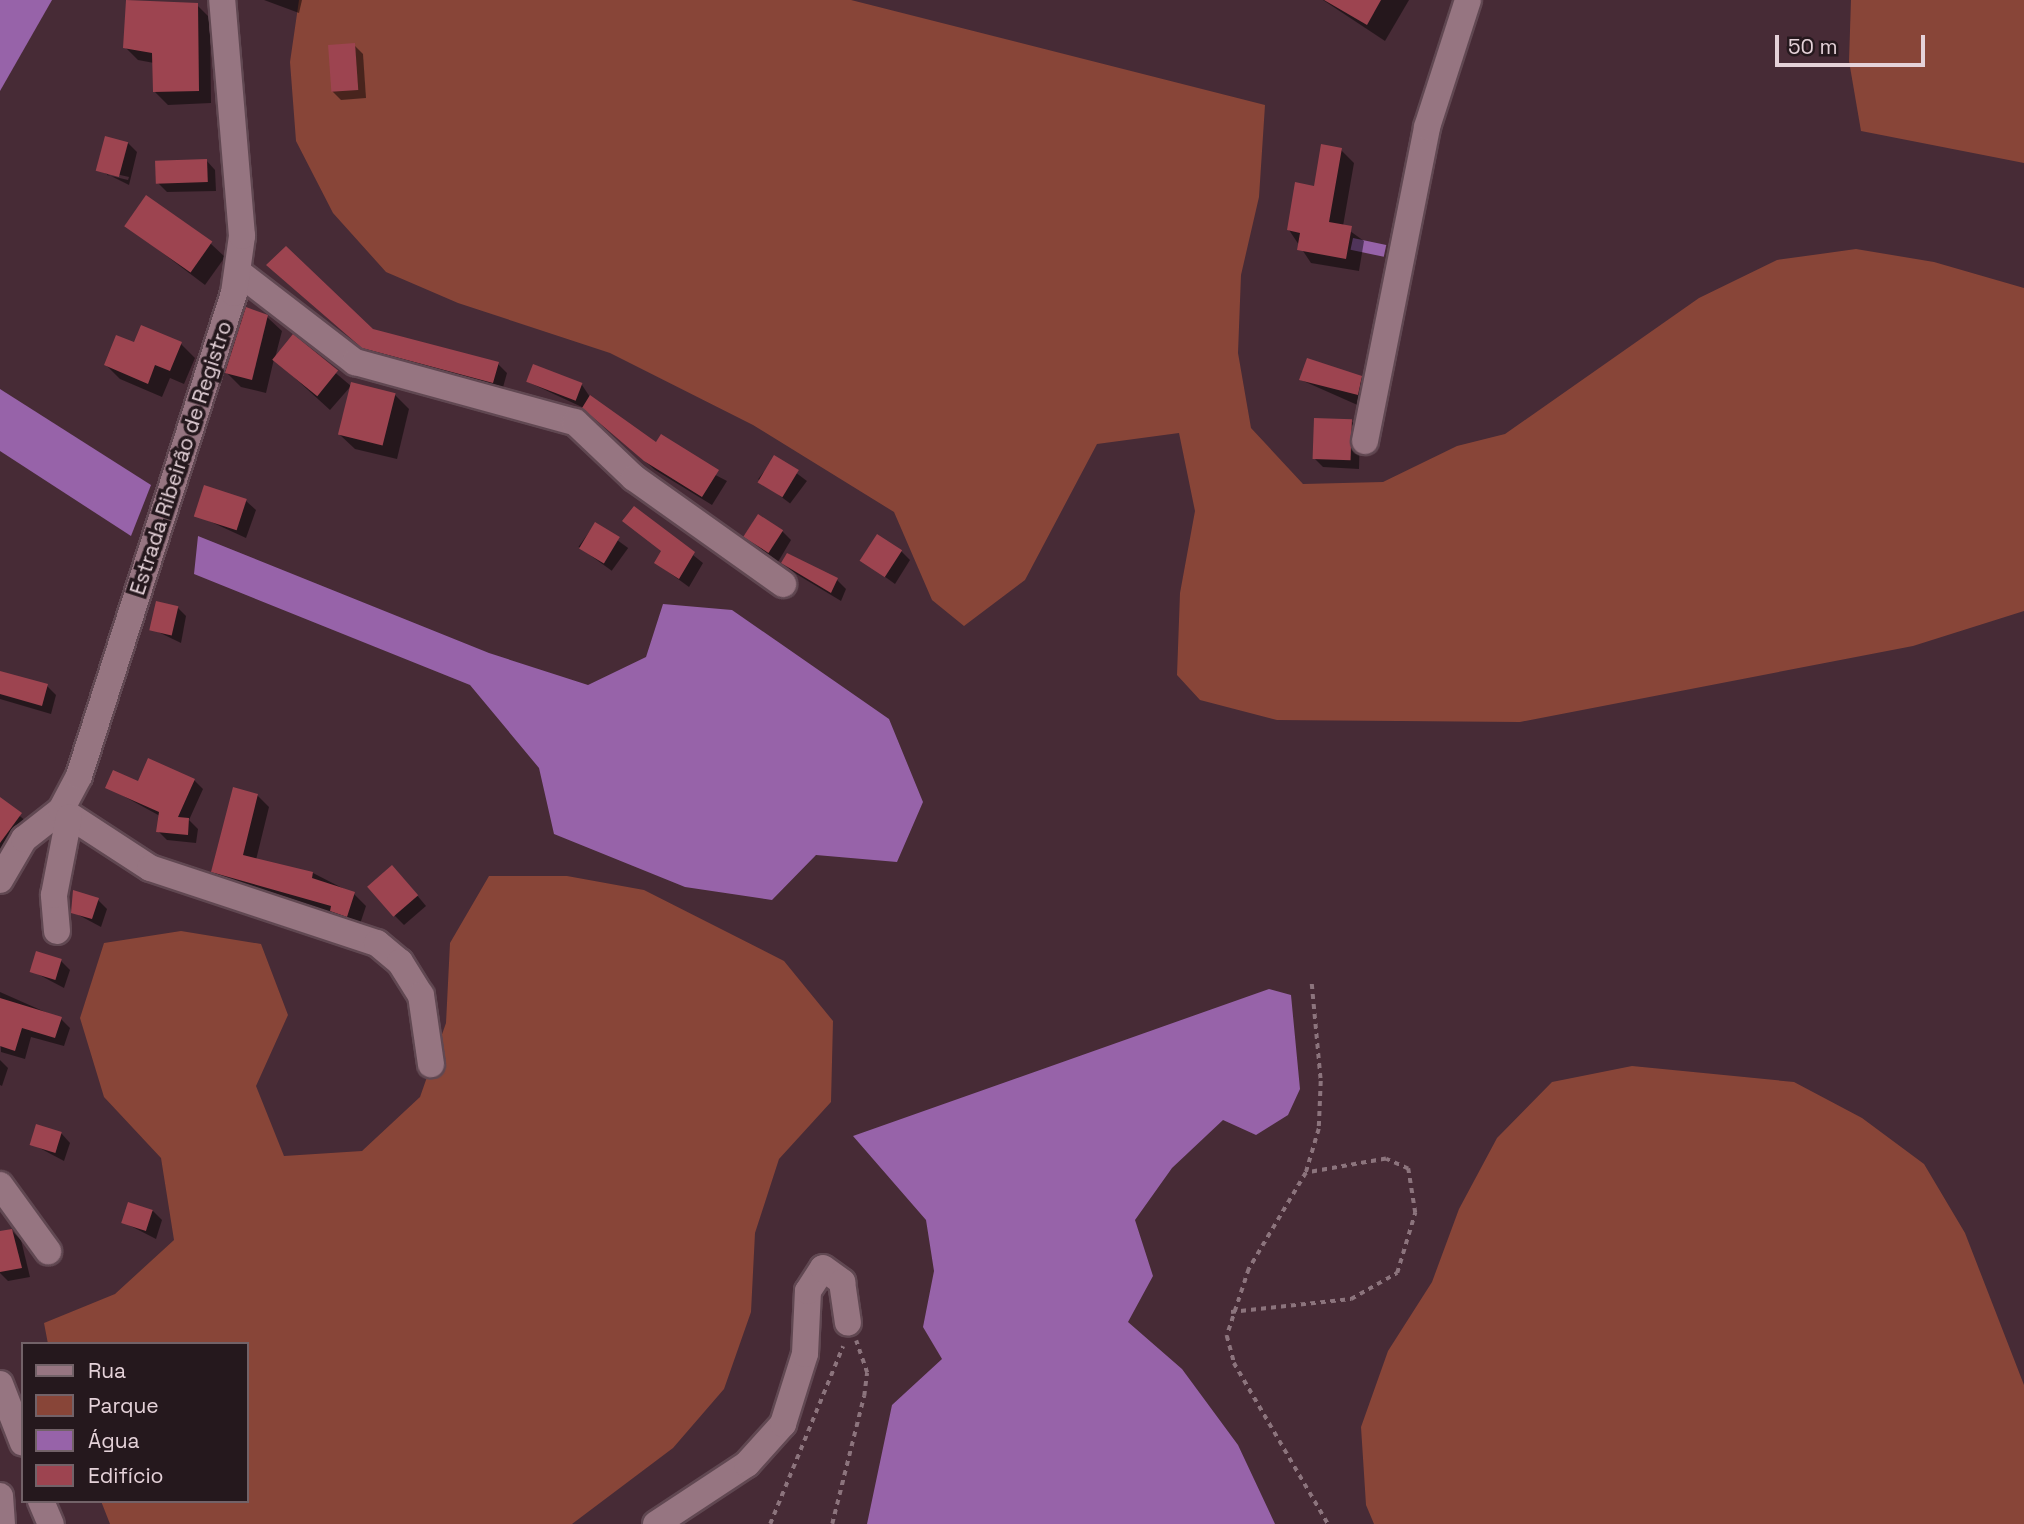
<!DOCTYPE html>
<meta charset="utf-8">
<style>
body{margin:0}
#map{position:relative;width:2024px;height:1524px;overflow:hidden;background:#472b36;font-family:"Space Grotesk",sans-serif}
div>[style]{position:absolute}
[style*='--x']{left:calc(var(--x)*1px);top:calc(var(--y)*1px);width:calc(var(--w)*1px);rotate:calc(var(--a)*1deg)}
.green>*{inset:0;background:#884538}
.water>*{inset:0;background:#9763a9;transform-origin:0 0}
.shadow>*{inset:0;background:#0007;transform-origin:0 0}
.building>*{inset:0;background:#9d4450;transform-origin:0 0}
.path>*{height:3.5px;margin-top:-1.75px;transform-origin:0;background:repeating-linear-gradient(90deg,#8c747d 0 5px,transparent 0 10px)}
.roads{filter:drop-shadow(2px 0 #614852) drop-shadow(-2px 0 #614852) drop-shadow(0 2px #614852) drop-shadow(0 -2px #614852)}
.minor>*{height:26px;margin:-13px;padding:0 13px;transform-origin:13px;border-radius:13px;background:#967581}
span{translate:-50% -50%;white-space:nowrap;text-align:center;line-height:1.15;-webkit-text-stroke:7px #25181d;paint-order:stroke}
.street-label{font-size:21px;color:#e5d2d9}
.legend{position:absolute;left:21px;top:1342px;width:228px;height:161px;box-sizing:border-box;background:#25181d;border:2px solid #726268;margin:0;padding:9px 12px;list-style:none;font-size:21px;color:#e5d2d9}
.legend li{display:flex;align-items:center;gap:14px;height:35px}
.legend b{width:35px;border:2px solid #726268}
.scale{position:absolute;left:1775px;top:35px;width:150px;height:32px;box-sizing:border-box;border:4px solid #e5d2d9;border-top:0;padding-left:9px;font-size:21px;line-height:24px;white-space:nowrap;color:#e5d2d9;-webkit-text-stroke:5px #25181d;paint-order:stroke}
</style>
<div id="map">
<div class="green">
<div style="clip-path:polygon(299px 0,851px 0,1265px 105px,1259px 197px,1241px 275px,1238px 353px,1251px 428px,1303px 484px,1383px 482px,1457px 446px,1505px 434px,1699px 298px,1777px 260px,1856px 249px,1934px 262px,2024px 288px,2024px 611px,1913px 646px,1520px 722px,1277px 720px,1200px 700px,1177px 675px,1180px 593px,1195px 511px,1179px 433px,1097px 444px,1025px 580px,964px 626px,932px 600px,894px 512px,753px 425px,610px 353px,458px 303px,386px 272px,333px 213px,296px 141px,290px 62px)"></div>
<div style="clip-path:polygon(1851px 0,2024px 0,2024px 163px,1861px 131px,1849px 61px)"></div>
<div style="clip-path:polygon(489px 876px,567px 876px,644px 890px,784px 961px,833px 1021px,831px 1102px,779px 1159px,755px 1233px,751px 1312px,724px 1389px,673px 1448px,572px 1524px,110px 1524px,101px 1501px,247px 1501px,247px 1344px,48px 1344px,44px 1323px,115px 1294px,174px 1240px,161px 1158px,104px 1097px,80px 1018px,104px 943px,181px 931px,261px 944px,288px 1015px,256px 1086px,284px 1156px,362px 1151px,420px 1097px,446px 1023px,450px 943px)"></div>
<div style="clip-path:polygon(1632px 1066px,1794px 1082px,1862px 1118px,1924px 1164px,1965px 1233px,2024px 1385px,2024px 1524px,1374px 1524px,1366px 1505px,1361px 1427px,1388px 1351px,1432px 1282px,1459px 1209px,1497px 1138px,1552px 1082px)"></div>
</div>
<div class="water">
<div style="clip-path:polygon(0 0,52px 0,0 91px)"></div>
<div style="left:1353px;top:238px;width:34px;height:12px;rotate:12deg"></div>
<div style="clip-path:polygon(0 389px,151px 485px,131px 536px,0 451px)"></div>
<div style="clip-path:polygon(198px 536px,489px 653px,588px 685px,646px 657px,663px 604px,732px 610px,889px 719px,923px 802px,897px 862px,816px 855px,772px 900px,685px 887px,554px 834px,539px 768px,470px 685px,194px 574px)"></div>
<div style="clip-path:polygon(1269px 989px,1291px 995px,1300px 1089px,1288px 1115px,1256px 1135px,1223px 1120px,1172px 1168px,1135px 1220px,1153px 1276px,1128px 1322px,1182px 1369px,1238px 1445px,1275px 1524px,867px 1524px,892px 1405px,942px 1359px,923px 1327px,934px 1271px,926px 1220px,853px 1136px)"></div>
</div>
<div class="shadow">
<div style="clip-path:polygon(264px 0,302px 0,299px 13px)"></div>
<div style="clip-path:polygon(1323px 0,1409px 0,1385px 41px)"></div>
<div style="clip-path:polygon(197px 5px,210px 18px,211px 103px,168px 105px,155px 92px,154px 63px,138px 60px,125px 47px)"></div>
<div style="clip-path:polygon(354px 45px,363px 54px,366px 98px,341px 100px,332px 91px)"></div>
<div style="clip-path:polygon(evenodd,128px 143px,137px 152px,129px 185px,99px 170px,128px 143px,107px 172px,129px 177px,128px 180px,107px 175px,107px 172px)"></div>
<div style="clip-path:polygon(1341px 150px,1354px 163px,1343px 226px,1364px 241px,1359px 271px,1311px 263px,1289px 230px)"></div>
<div style="clip-path:polygon(206px 160px,215px 170px,216px 191px,167px 192px,158px 183px)"></div>
<div style="clip-path:polygon(127px 226px,210px 243px,225px 257px,205px 285px)"></div>
<div style="clip-path:polygon(277px 274px,372px 330px,498px 364px,507px 373px,502px 391px,373px 356px)"></div>
<div style="clip-path:polygon(267px 317px,282px 331px,275px 358px,293px 337px,351px 386px,330px 410px,274px 359px,266px 393px,241px 387px,227px 373px)"></div>
<div style="clip-path:polygon(135px 344px,181px 344px,195px 358px,184px 384px,170px 378px,162px 397px,120px 379px,106px 365px)"></div>
<div style="clip-path:polygon(1361px 378px,1370px 387px,1362px 407px,1301px 380px)"></div>
<div style="clip-path:polygon(528px 382px,582px 385px,590px 397px,656px 444px,727px 481px,712px 505px,655px 470px,584px 408px)"></div>
<div style="clip-path:polygon(395px 395px,409px 409px,397px 459px,355px 449px,340px 435px)"></div>
<div style="clip-path:polygon(1351px 421px,1360px 430px,1359px 469px,1323px 467px,1314px 458px)"></div>
<div style="left:775px;top:457px;width:40px;height:28px;rotate:37deg"></div>
<div style="clip-path:polygon(246px 501px,256px 510px,246px 538px,196px 515px)"></div>
<div style="clip-path:polygon(634px 508px,703px 563px,689px 587px,656px 563px,663px 552px,624px 521px)"></div>
<div style="left:595px;top:524px;width:41px;height:28px;rotate:36deg"></div>
<div style="clip-path:polygon(782px 531px,791px 540px,778px 562px,746px 537px)"></div>
<div style="clip-path:polygon(901px 551px,910px 560px,895px 584px,863px 561px)"></div>
<div style="clip-path:polygon(787px 555px,837px 580px,846px 589px,841px 601px,793px 572px,783px 563px)"></div>
<div style="clip-path:polygon(177px 607px,186px 616px,181px 643px,152px 629px)"></div>
<div style="clip-path:polygon(0 672px,47px 686px,56px 695px,51px 714px,0 699px)"></div>
<div style="clip-path:polygon(194px 780px,203px 789px,189px 820px,198px 829px,196px 843px,167px 840px,158px 831px,160px 816px,107px 787px)"></div>
<div style="clip-path:polygon(257px 795px,269px 807px,256px 860px,313px 873px,354px 894px,366px 906px,359px 927px,336px 914px,225px 883px,213px 871px)"></div>
<div style="clip-path:polygon(0 799px,35px 829px,0 866px)"></div>
<div style="clip-path:polygon(401px 876px,426px 906px,404px 925px,395px 916px)"></div>
<div style="clip-path:polygon(98px 900px,107px 909px,101px 927px,73px 912px)"></div>
<div style="clip-path:polygon(61px 961px,70px 970px,64px 988px,32px 971px)"></div>
<div style="clip-path:polygon(0 992px,61px 1019px,70px 1028px,64px 1046px,31px 1037px,25px 1059px,1px 1052px)"></div>
<div style="clip-path:polygon(0 1060px,8px 1068px,2px 1086px,0 1085px)"></div>
<div style="clip-path:polygon(61px 1133px,70px 1143px,64px 1161px,32px 1144px)"></div>
<div style="clip-path:polygon(153px 1211px,162px 1220px,156px 1239px,123px 1222px)"></div>
<div style="clip-path:polygon(12px 1231px,21px 1240px,30px 1277px,8px 1281px,0 1273px,0 1233px)"></div>
</div>
<div class="building">
<div style="clip-path:polygon(126px 0,198px 3px,199px 91px,153px 92px,152px 53px,123px 48px)"></div>
<div style="clip-path:polygon(1324px 0,1381px 0,1367px 25px)"></div>
<div style="left:355px;top:43px;width:47px;height:27px;rotate:86deg"></div>
<div style="left:105px;top:136px;width:24px;height:36px;rotate:15deg"></div>
<div style="clip-path:polygon(1321px 144px,1342px 148px,1329px 222px,1352px 226px,1346px 259px,1297px 250px,1300px 233px,1287px 230px,1295px 182px,1314px 186px)"></div>
<div style="left:207px;top:159px;width:23px;height:52px;rotate:88deg"></div>
<div style="left:146px;top:195px;width:81px;height:38px;rotate:35deg"></div>
<div style="clip-path:polygon(286px 246px,373px 329px,499px 362px,493px 383px,362px 348px,266px 265px)"></div>
<div style="clip-path:polygon(246px 307px,268px 315px,252px 380px,225px 373px)"></div>
<div style="clip-path:polygon(141px 325px,182px 342px,170px 371px,155px 365px,148px 384px,104px 365px,116px 335px,134px 342px)"></div>
<div style="left:293px;top:334px;width:58px;height:33px;rotate:39deg"></div>
<div style="clip-path:polygon(1307px 358px,1362px 376px,1358px 395px,1299px 380px)"></div>
<div style="left:533px;top:364px;width:53px;height:19px;rotate:21deg"></div>
<div style="left:351px;top:382px;width:46px;height:54px;rotate:14deg"></div>
<div style="clip-path:polygon(590px 395px,656px 442px,661px 434px,719px 470px,702px 497px,644px 461px,582px 408px)"></div>
<div style="left:1314px;top:418px;width:38px;height:41px;rotate:2deg"></div>
<div style="left:774px;top:455px;width:29px;height:32px;rotate:31deg"></div>
<div style="left:204px;top:485px;width:45px;height:33px;rotate:18deg"></div>
<div style="clip-path:polygon(634px 506px,695px 552px,679px 579px,654px 563px,661px 551px,622px 521px)"></div>
<div style="left:758px;top:514px;width:30px;height:27px;rotate:33deg"></div>
<div style="left:595px;top:522px;width:29px;height:31px;rotate:31deg"></div>
<div style="left:877px;top:534px;width:30px;height:32px;rotate:33deg"></div>
<div style="clip-path:polygon(787px 553px,838px 578px,831px 593px,781px 563px)"></div>
<div style="left:156px;top:601px;width:23px;height:30px;rotate:13deg"></div>
<div style="clip-path:polygon(0 671px,48px 684px,42px 706px,0 694px)"></div>
<div style="clip-path:polygon(148px 758px,195px 779px,178px 817px,189px 818px,188px 835px,156px 832px,159px 812px,105px 788px,113px 770px,138px 781px)"></div>
<div style="clip-path:polygon(233px 787px,258px 794px,243px 855px,313px 872px,312px 878px,355px 892px,347px 917px,330px 911px,331px 906px,211px 872px)"></div>
<div style="clip-path:polygon(0 797px,22px 813px,0 843px)"></div>
<div style="left:392px;top:865px;width:40px;height:33px;rotate:49deg"></div>
<div style="clip-path:polygon(73px 890px,99px 898px,92px 919px,71px 913px)"></div>
<div style="left:36px;top:951px;width:27px;height:22px;rotate:17deg"></div>
<div style="clip-path:polygon(0 998px,62px 1017px,55px 1038px,22px 1028px,15px 1051px,0 1046px)"></div>
<div style="left:36px;top:1124px;width:27px;height:22px;rotate:17deg"></div>
<div style="left:128px;top:1202px;width:26px;height:22px;rotate:18deg"></div>
<div style="clip-path:polygon(12px 1229px,22px 1268px,0 1272px,0 1231px)"></div>
</div>
<div class="path">
<div style="--x:1312;--y:984;--w:97;--a:84.7"></div>
<div style="--x:1321;--y:1081;--w:48;--a:92.4"></div>
<div style="--x:1319;--y:1129;--w:46;--a:106.5"></div>
<div style="--x:1306;--y:1173;--w:112;--a:120.7"></div>
<div style="--x:1249;--y:1269;--w:71;--a:108.2"></div>
<div style="--x:1227;--y:1336;--w:28;--a:75"></div>
<div style="--x:1234;--y:1363;--w:186;--a:59.7"></div>
<div style="--x:1231;--y:1312;--w:121;--a:-6.2"></div>
<div style="--x:1351;--y:1299;--w:53;--a:-29.5"></div>
<div style="--x:1397;--y:1273;--w:63;--a:-73.3"></div>
<div style="--x:1415;--y:1213;--w:45;--a:-99"></div>
<div style="--x:1408;--y:1169;--w:24;--a:-156"></div>
<div style="--x:1386;--y:1159;--w:81;--a:170.1"></div>
<div style="--x:770;--y:1524;--w:192;--a:-67.7"></div>
<div style="--x:832;--y:1524;--w:132;--a:-76"></div>
<div style="--x:864;--y:1396;--w:23;--a:-83"></div>
<div style="--x:867;--y:1373;--w:34;--a:-109"></div>
</div>
<div class="roads">
<div class="minor">
<div style="--x:238;--y:272;--w:148;--a:37.6"></div>
<div style="--x:355;--y:362;--w:228;--a:15.3"></div>
<div style="--x:575;--y:422;--w:81;--a:43.5"></div>
<div style="--x:634;--y:478;--w:183;--a:35.4"></div>
<div style="--x:1365;--y:441;--w:320;--a:-78.8"></div>
<div style="--x:1427;--y:127;--w:133;--a:-72.1"></div>
<div style="--x:61;--y:810;--w:106;--a:33.1"></div>
<div style="--x:150;--y:868;--w:239;--a:18.3"></div>
<div style="--x:377;--y:943;--w:30;--a:40"></div>
<div style="--x:400;--y:962;--w:39;--a:58"></div>
<div style="--x:421;--y:995;--w:70;--a:81.8"></div>
<div style="--x:0;--y:880;--w:48;--a:-59.7"></div>
<div style="--x:24;--y:839;--w:47;--a:-38.1"></div>
<div style="--x:61;--y:810;--w:38;--a:-62"></div>
<div style="--x:79;--y:776;--w:507;--a:-72.21"></div>
<div style="--x:234;--y:293;--w:58;--a:-82"></div>
<div style="--x:242;--y:236;--w:237;--a:-94.8"></div>
<div style="--x:57;--y:931;--w:36;--a:-95"></div>
<div style="--x:54;--y:895;--w:79;--a:-79.1"></div>
<div style="--x:0;--y:1185;--w:82;--a:54"></div>
<div style="--x:0;--y:1384;--w:63;--a:68.7"></div>
<div style="--x:0;--y:1496;--w:28;--a:86"></div>
<div style="--x:41;--y:1501;--w:25;--a:67"></div>
<div style="--x:656;--y:1524;--w:109;--a:-33.4"></div>
<div style="--x:747;--y:1464;--w:54;--a:-48"></div>
<div style="--x:783;--y:1424;--w:73;--a:-72.6"></div>
<div style="--x:805;--y:1354;--w:63;--a:-87.3"></div>
<div style="--x:808;--y:1291;--w:27;--a:-57"></div>
<div style="--x:823;--y:1268;--w:24;--a:36"></div>
<div style="--x:842;--y:1282;--w:41;--a:81.7"></div>
</div>
</div>
<div class="street-label">
<span style="left:181px;top:458px;rotate:-72deg">Estrada Ribeirão de Registro</span>
</div>
<ul class="legend">
<li><b style="height:9px;background:#967581"></b>Rua</li>
<li><b style="height:19px;background:#884538"></b>Parque</li>
<li><b style="height:19px;background:#9763a9"></b>Água</li>
<li><b style="height:19px;background:#9d4450"></b>Edifício</li>
</ul>
<div class="scale">50 m</div>
</div>
